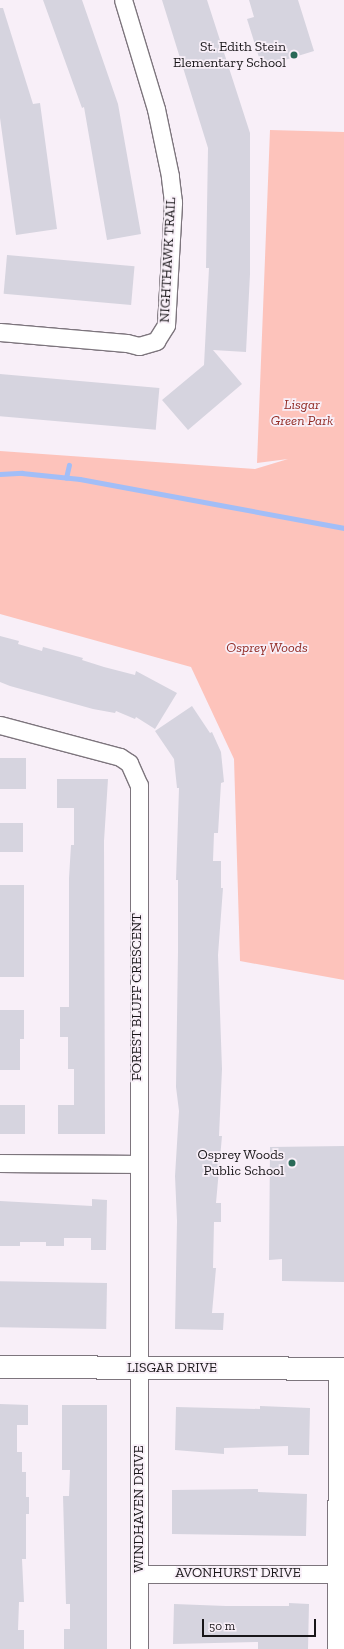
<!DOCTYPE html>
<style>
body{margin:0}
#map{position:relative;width:344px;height:1649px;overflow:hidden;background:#f8eff8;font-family:"Zilla Slab",serif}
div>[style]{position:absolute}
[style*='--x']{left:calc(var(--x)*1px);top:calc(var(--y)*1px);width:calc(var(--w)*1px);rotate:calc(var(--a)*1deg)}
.green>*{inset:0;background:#fdc3bb}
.stream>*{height:4.5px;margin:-2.25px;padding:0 2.25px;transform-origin:2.25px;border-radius:2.25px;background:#a2bef7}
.building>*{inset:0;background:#d6d4df;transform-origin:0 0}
.roads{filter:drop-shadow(1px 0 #7d757d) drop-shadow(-1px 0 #7d757d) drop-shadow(0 1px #7d757d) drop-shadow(0 -1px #7d757d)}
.street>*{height:17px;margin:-8.5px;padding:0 8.5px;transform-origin:8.5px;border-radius:8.5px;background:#fff}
.secondary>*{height:22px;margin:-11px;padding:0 11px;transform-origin:11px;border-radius:11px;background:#fff}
.dots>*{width:11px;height:11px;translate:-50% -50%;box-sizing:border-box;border:2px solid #f8eff8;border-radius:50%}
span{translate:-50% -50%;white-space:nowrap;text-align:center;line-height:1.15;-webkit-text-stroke:3.5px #f8eff8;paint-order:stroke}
.poi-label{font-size:14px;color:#191619}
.right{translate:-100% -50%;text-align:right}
.street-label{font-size:14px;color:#191619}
.park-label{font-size:14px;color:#912a23;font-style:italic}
.scale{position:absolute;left:202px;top:1619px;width:114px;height:18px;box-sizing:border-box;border:2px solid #191619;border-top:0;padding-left:5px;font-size:12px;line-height:14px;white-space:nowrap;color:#191619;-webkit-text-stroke:3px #f8eff8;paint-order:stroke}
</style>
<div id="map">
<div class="green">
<div style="clip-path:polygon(270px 130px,344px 132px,344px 980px,240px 961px,234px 759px,191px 667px,0 614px,0 451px,255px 469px,288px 459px,257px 463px)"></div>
</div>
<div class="stream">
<div style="--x:0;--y:474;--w:22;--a:-3"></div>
<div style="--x:22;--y:473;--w:58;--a:5.9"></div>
<div style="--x:80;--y:479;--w:269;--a:10.5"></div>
<div style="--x:66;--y:478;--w:13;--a:-77"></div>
</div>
<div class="building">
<div style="clip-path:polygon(43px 0,82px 0,118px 104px,141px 234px,107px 240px,84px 107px,82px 108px)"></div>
<div style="clip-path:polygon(162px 0,207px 0,250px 133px,250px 274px,246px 352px,213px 350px,242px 384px,188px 430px,162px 400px,204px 365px,209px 268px,206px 268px,208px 148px)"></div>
<div style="clip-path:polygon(249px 0,298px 0,314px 51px,262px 67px,247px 19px,254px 17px)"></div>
<div style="clip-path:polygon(0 8px,3px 8px,33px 104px,40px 103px,57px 229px,16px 235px,0 118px)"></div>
<div style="left:7px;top:255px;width:128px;height:39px;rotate:5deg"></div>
<div style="left:0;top:374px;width:160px;height:42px;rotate:5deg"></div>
<div style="clip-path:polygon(0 636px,19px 641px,18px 644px,42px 651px,43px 647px,83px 658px,82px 660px,104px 667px,135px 675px,136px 671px,177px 693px,155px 729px,136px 717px,135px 719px,116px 711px,115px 713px,93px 709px,10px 686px,0 682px)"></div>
<div style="clip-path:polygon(192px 706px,210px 733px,212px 732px,221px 752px,224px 782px,221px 783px,218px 833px,214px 833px,213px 861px,221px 861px,221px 888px,223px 888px,218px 955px,222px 1069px,219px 1136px,222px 1136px,216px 1203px,221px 1203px,221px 1222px,214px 1222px,213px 1268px,216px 1268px,212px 1313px,224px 1313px,223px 1330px,175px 1329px,177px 1221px,175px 1176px,179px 1111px,176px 1087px,178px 951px,178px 880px,176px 880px,179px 788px,177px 788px,174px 759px,155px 731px)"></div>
<div style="left:0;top:758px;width:26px;height:31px"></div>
<div style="clip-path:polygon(57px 779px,108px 779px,104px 841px,105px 1134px,58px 1134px,58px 1105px,74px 1105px,74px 1069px,68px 1069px,68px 1037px,60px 1037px,60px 1007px,69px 1007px,69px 878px,71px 845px,74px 845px,74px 808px,57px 808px)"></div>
<div style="left:0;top:823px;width:23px;height:29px"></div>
<div style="left:0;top:885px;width:24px;height:92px"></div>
<div style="clip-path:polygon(0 1010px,24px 1010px,24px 1039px,20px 1039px,20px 1070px,0 1070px)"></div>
<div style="left:0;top:1105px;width:25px;height:29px"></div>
<div style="clip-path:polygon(344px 1146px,344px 1282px,282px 1281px,282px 1259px,269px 1260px,270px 1147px)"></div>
<div style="clip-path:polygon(92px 1199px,107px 1200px,106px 1250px,91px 1250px,91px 1238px,64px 1238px,64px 1246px,46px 1246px,46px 1242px,20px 1242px,20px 1246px,0 1246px,0 1201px,92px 1206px)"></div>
<div style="left:107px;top:1283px;width:46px;height:107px;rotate:91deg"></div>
<div style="clip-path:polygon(0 1404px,28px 1405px,28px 1425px,17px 1425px,17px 1452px,22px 1452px,22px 1472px,26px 1472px,26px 1497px,29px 1497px,29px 1514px,26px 1514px,26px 1559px,22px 1559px,24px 1602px,19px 1602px,18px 1630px,24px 1630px,24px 1649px,0 1649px)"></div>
<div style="clip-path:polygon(62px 1405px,107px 1405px,107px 1649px,64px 1649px,64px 1629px,70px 1629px,70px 1604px,66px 1604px,63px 1496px,69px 1496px,70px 1470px,62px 1470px)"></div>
<div style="clip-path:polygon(260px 1406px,310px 1408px,309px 1455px,288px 1455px,288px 1446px,224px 1448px,224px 1454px,175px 1450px,176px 1407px,260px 1409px)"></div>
<div style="clip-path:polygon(258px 1489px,258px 1492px,307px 1494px,306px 1536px,172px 1534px,172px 1490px)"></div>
<div style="clip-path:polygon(289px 1603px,309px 1604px,308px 1649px,258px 1649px,258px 1642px,173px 1644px,174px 1604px,226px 1606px,289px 1606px)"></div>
</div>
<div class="roads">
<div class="street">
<div style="--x:0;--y:332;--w:127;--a:5"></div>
<div style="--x:127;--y:343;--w:12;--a:14"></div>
<div style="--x:139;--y:346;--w:18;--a:-16"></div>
<div style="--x:156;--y:341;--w:19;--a:-58"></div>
<div style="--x:166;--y:325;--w:123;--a:-86.7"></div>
<div style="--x:173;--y:202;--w:26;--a:-97"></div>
<div style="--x:170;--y:176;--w:68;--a:-101.8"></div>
<div style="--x:156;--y:109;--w:114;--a:-106.8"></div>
<div style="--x:0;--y:725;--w:124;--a:14.9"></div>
<div style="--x:120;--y:757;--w:11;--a:34"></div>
<div style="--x:129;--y:763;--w:24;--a:66"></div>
<div style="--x:139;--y:785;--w:864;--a:90"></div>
<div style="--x:0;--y:1163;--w:137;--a:0.4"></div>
<div style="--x:139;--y:1574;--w:197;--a:0"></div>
<div style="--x:336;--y:1649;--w:280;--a:-89.8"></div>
</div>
<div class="secondary">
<div style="--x:0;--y:1367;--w:344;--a:0.3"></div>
</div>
</div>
<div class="dots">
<div style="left:294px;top:55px;background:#296957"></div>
<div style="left:292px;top:1163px;background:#296957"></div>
</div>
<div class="poi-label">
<span class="right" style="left:286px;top:55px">St. Edith Stein<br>Elementary School</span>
<span class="right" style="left:284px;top:1163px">Osprey Woods<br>Public School</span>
</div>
<div class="street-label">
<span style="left:168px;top:260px;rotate:-87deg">NIGHTHAWK TRAIL</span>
<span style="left:137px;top:997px;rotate:-90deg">FOREST BLUFF CRESCENT</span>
<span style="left:172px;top:1368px">LISGAR DRIVE</span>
<span style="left:139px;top:1509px;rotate:-90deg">WINDHAVEN DRIVE</span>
<span style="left:238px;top:1573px">AVONHURST DRIVE</span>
</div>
<div class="park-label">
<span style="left:302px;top:413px">Lisgar<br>Green Park</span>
<span style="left:267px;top:648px">Osprey Woods</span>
</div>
<div class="scale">50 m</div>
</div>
